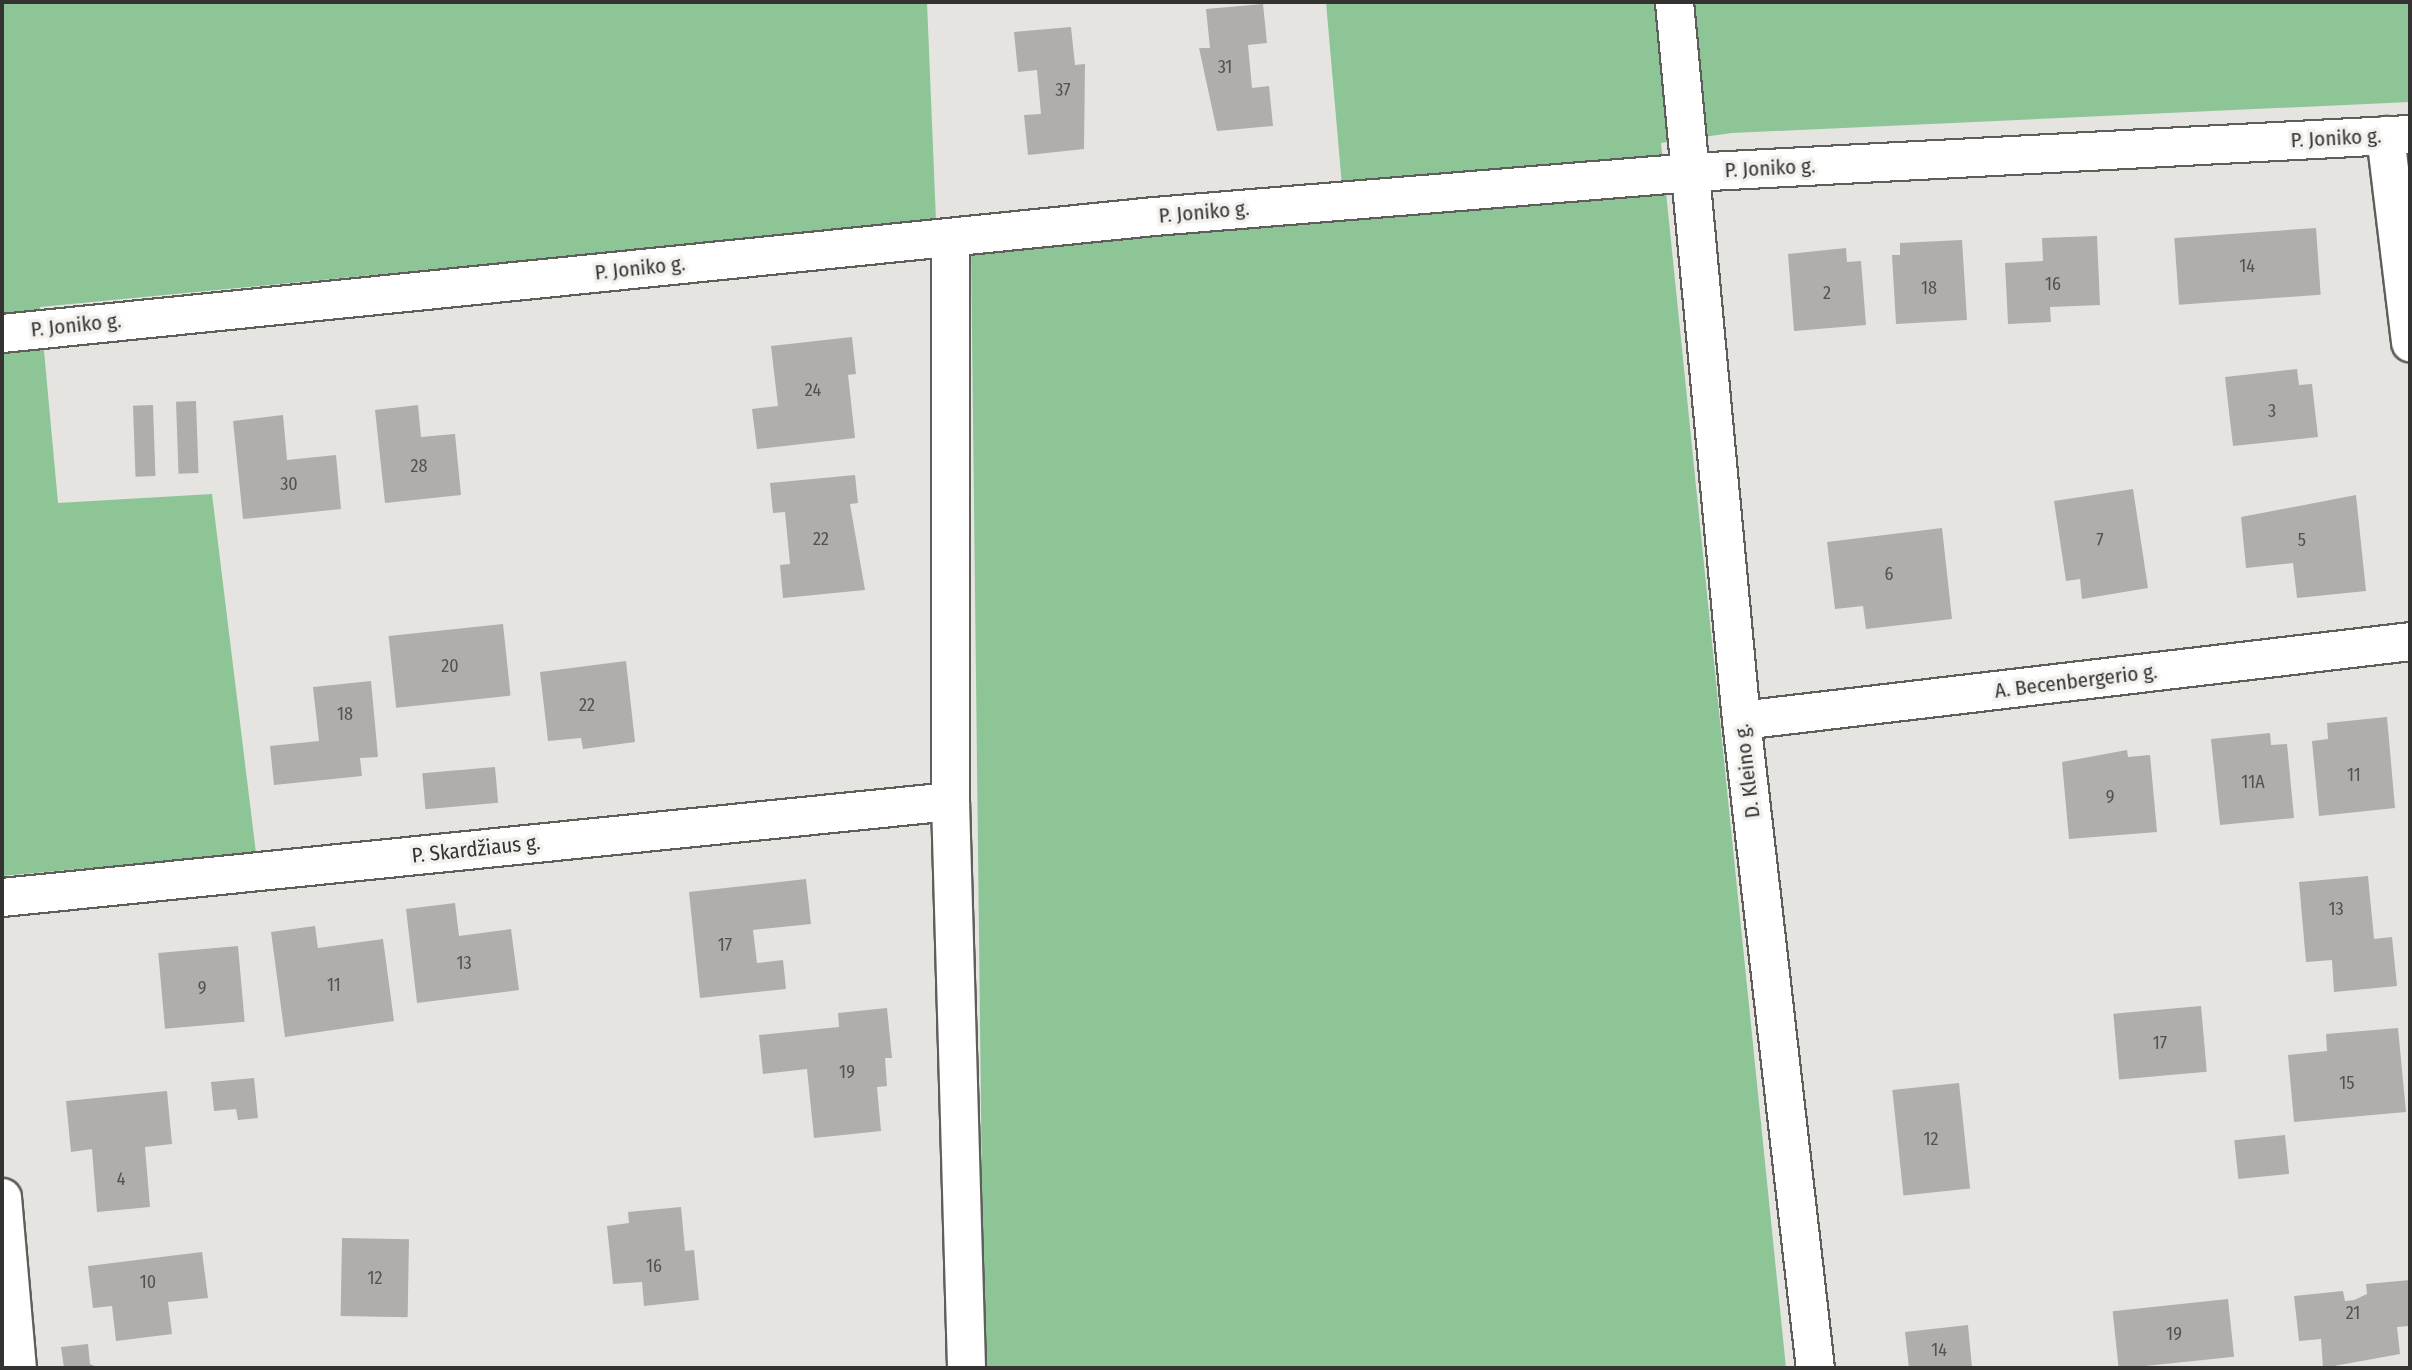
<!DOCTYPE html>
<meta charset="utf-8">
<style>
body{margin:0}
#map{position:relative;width:2412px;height:1370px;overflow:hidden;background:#e6e4e1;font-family:"Fira Sans Condensed",sans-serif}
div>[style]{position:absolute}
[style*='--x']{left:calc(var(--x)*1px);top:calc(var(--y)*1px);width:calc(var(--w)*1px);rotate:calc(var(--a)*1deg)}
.green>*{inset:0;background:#8dc596}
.building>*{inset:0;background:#b0adaa;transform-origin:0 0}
.roads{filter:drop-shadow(2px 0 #5f5e5b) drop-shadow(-2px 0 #5f5e5b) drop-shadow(0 2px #5f5e5b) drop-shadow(0 -2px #5f5e5b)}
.minor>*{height:37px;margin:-18.5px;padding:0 18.5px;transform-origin:18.5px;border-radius:18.5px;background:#fff}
span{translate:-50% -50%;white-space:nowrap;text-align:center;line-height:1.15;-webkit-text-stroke:7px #f3f1ee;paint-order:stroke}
.number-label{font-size:18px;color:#535250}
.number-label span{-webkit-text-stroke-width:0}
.street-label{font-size:21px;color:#343332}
.frame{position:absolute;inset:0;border:4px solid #343332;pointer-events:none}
</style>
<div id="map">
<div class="green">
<div style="clip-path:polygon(2px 2px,927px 2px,936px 221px,40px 307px,58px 503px,212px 494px,256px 853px,2px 876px)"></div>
<div style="clip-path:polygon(1326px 2px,2410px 2px,2410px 102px,1732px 133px,1661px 143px,1786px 1368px,984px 1368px,971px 246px,1344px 209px)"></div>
</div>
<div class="building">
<div style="clip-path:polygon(1263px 4px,1267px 43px,1248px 45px,1252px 88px,1269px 86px,1273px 126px,1217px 131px,1199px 48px,1210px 48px,1206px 9px)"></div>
<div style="clip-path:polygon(1071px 27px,1075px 65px,1085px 64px,1084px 149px,1028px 155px,1024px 115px,1041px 114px,1037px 70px,1018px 72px,1014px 32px)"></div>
<div style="left:2316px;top:228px;width:67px;height:142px;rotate:86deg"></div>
<div style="clip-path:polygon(2097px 236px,2100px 305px,2050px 307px,2051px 322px,2008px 324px,2005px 263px,2043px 261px,2042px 238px)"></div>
<div style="clip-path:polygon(1962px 240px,1967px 320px,1896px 324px,1892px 255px,1900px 255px,1900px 243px)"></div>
<div style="clip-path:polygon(1846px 248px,1847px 262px,1861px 261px,1866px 325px,1794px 331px,1788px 254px)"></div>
<div style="clip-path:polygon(852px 337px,856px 374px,848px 375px,855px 438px,757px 449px,752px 409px,778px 406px,771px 346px)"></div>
<div style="clip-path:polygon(2297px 369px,2299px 385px,2312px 384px,2318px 437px,2233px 446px,2225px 377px)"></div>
<div style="left:196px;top:401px;width:72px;height:20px;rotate:88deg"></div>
<div style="left:153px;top:405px;width:71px;height:20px;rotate:88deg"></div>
<div style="clip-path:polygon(418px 405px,421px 437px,455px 434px,461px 495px,385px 503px,375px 410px)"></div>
<div style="clip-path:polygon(283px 415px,287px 460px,336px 455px,341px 509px,243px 519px,233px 421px)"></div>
<div style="clip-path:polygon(855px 475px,858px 503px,850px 504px,865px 590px,783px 598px,780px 565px,790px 564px,785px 512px,773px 513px,770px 483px)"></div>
<div style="clip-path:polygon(2133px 489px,2148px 588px,2082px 599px,2080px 579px,2066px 581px,2054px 501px)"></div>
<div style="clip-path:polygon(2356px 495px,2366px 591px,2297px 598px,2293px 563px,2246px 568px,2241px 517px)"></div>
<div style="clip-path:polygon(1942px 528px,1952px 619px,1866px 629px,1863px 606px,1835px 609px,1827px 542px)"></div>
<div style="left:503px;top:624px;width:72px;height:115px;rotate:84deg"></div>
<div style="clip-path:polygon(626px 661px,635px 742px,583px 749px,581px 738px,548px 741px,540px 672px)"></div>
<div style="clip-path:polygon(371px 681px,378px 757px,360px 758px,362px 776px,274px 785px,270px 746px,319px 741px,313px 687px)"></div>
<div style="clip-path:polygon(2387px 717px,2395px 808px,2319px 816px,2312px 741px,2328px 739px,2327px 723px)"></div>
<div style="clip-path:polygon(2270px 733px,2271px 745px,2287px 744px,2294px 818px,2220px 825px,2211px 739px)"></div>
<div style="clip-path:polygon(2127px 750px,2128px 757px,2150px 755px,2157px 832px,2069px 839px,2062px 762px)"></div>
<div style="left:495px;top:767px;width:36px;height:73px;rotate:85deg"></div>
<div style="clip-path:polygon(2368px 876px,2374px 939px,2392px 937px,2397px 986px,2334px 992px,2332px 960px,2306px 962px,2299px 882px)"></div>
<div style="clip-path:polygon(806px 879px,811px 924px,753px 930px,757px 963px,783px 960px,786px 989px,700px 998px,689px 892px)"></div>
<div style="clip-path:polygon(455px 903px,459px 936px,511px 929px,519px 990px,417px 1003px,406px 909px)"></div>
<div style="clip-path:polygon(315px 926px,318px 948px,383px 939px,394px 1021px,285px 1037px,271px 932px)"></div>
<div style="left:238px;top:946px;width:76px;height:80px;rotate:85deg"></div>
<div style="left:2201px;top:1006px;width:66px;height:88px;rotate:85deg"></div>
<div style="clip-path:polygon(887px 1008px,892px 1058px,885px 1058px,887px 1086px,877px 1087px,881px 1131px,814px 1138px,807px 1069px,763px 1074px,759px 1035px,839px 1027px,838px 1013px)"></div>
<div style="clip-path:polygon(2398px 1028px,2406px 1112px,2294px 1122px,2288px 1055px,2327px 1051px,2326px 1034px)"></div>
<div style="clip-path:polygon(254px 1078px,258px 1118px,238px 1120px,236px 1109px,214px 1111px,211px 1082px)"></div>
<div style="left:1959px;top:1083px;width:106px;height:67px;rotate:84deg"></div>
<div style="clip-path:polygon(167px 1091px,172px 1144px,145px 1147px,150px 1207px,97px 1212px,92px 1149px,71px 1152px,66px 1101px)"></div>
<div style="left:2285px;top:1135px;width:39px;height:51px;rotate:84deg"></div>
<div style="clip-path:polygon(681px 1207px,685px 1251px,694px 1250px,699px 1300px,644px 1306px,642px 1282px,613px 1284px,607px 1226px,629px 1223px,628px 1212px)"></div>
<div style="left:342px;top:1238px;width:67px;height:78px;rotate:1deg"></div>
<div style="clip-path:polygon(202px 1252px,208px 1298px,168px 1302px,172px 1334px,116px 1341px,112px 1306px,93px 1308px,88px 1266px)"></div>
<div style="clip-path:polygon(2410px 1280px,2410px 1326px,2397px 1327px,2400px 1354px,2323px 1368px,2321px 1339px,2299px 1341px,2294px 1296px,2343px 1291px,2345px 1301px,2354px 1300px,2367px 1294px,2366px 1284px)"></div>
<div style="left:2228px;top:1299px;width:58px;height:116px;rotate:84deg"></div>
<div style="clip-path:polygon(1968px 1325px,1972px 1368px,1909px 1368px,1905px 1332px)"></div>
<div style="clip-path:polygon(88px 1344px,90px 1364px,99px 1368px,64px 1368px,61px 1347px)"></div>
</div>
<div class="roads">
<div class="minor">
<div style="--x:1674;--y:2;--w:721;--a:84.67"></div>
<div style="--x:1741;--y:720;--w:652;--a:83.49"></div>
<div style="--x:2385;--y:135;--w:209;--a:83.1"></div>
<div style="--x:950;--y:237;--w:564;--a:90"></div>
<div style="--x:950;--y:801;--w:567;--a:88.38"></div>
<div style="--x:2;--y:333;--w:1158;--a:-5.8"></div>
<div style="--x:1154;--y:216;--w:539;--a:-4.68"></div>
<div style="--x:1691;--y:172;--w:720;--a:-3.03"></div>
<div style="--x:1741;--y:720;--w:674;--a:-6.73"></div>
<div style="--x:2;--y:897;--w:953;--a:-5.78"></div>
<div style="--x:2;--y:1197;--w:172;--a:85"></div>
</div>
</div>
<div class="number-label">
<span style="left:1225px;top:67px">31</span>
<span style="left:1063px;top:90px">37</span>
<span style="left:2247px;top:266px">14</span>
<span style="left:2053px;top:284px">16</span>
<span style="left:1929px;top:288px">18</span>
<span style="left:1827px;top:293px">2</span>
<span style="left:813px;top:390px">24</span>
<span style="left:2272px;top:411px">3</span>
<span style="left:419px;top:466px">28</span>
<span style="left:289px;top:484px">30</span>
<span style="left:821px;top:539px">22</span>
<span style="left:2100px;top:540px">7</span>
<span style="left:2302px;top:540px">5</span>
<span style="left:1889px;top:574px">6</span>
<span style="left:450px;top:666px">20</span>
<span style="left:587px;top:705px">22</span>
<span style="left:345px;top:714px">18</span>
<span style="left:2354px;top:775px">11</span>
<span style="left:2253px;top:782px">11A</span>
<span style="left:2110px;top:797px">9</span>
<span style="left:2336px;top:909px">13</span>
<span style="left:725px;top:945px">17</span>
<span style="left:464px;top:963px">13</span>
<span style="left:334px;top:985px">11</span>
<span style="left:202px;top:988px">9</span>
<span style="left:2160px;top:1043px">17</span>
<span style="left:847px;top:1072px">19</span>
<span style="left:2347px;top:1083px">15</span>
<span style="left:1931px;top:1139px">12</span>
<span style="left:121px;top:1179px">4</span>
<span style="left:654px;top:1266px">16</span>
<span style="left:375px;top:1278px">12</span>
<span style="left:148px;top:1282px">10</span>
<span style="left:2353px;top:1313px">21</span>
<span style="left:2174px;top:1334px">19</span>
<span style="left:1939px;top:1350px">14</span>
</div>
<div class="street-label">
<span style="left:2336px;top:138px;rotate:-3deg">P. Joniko g.</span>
<span style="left:1770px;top:168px;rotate:-3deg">P. Joniko g.</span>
<span style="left:1204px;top:212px;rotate:-5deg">P. Joniko g.</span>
<span style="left:640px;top:268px;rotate:-6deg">P. Joniko g.</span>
<span style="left:76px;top:325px;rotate:-6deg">P. Joniko g.</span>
<span style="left:2076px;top:681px;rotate:-7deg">A. Becenbergerio g.</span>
<span style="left:1747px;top:771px;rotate:-97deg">D. Kleino g.</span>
<span style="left:476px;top:849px;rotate:-6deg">P. Skardžiaus g.</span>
</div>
<div class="frame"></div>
</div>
